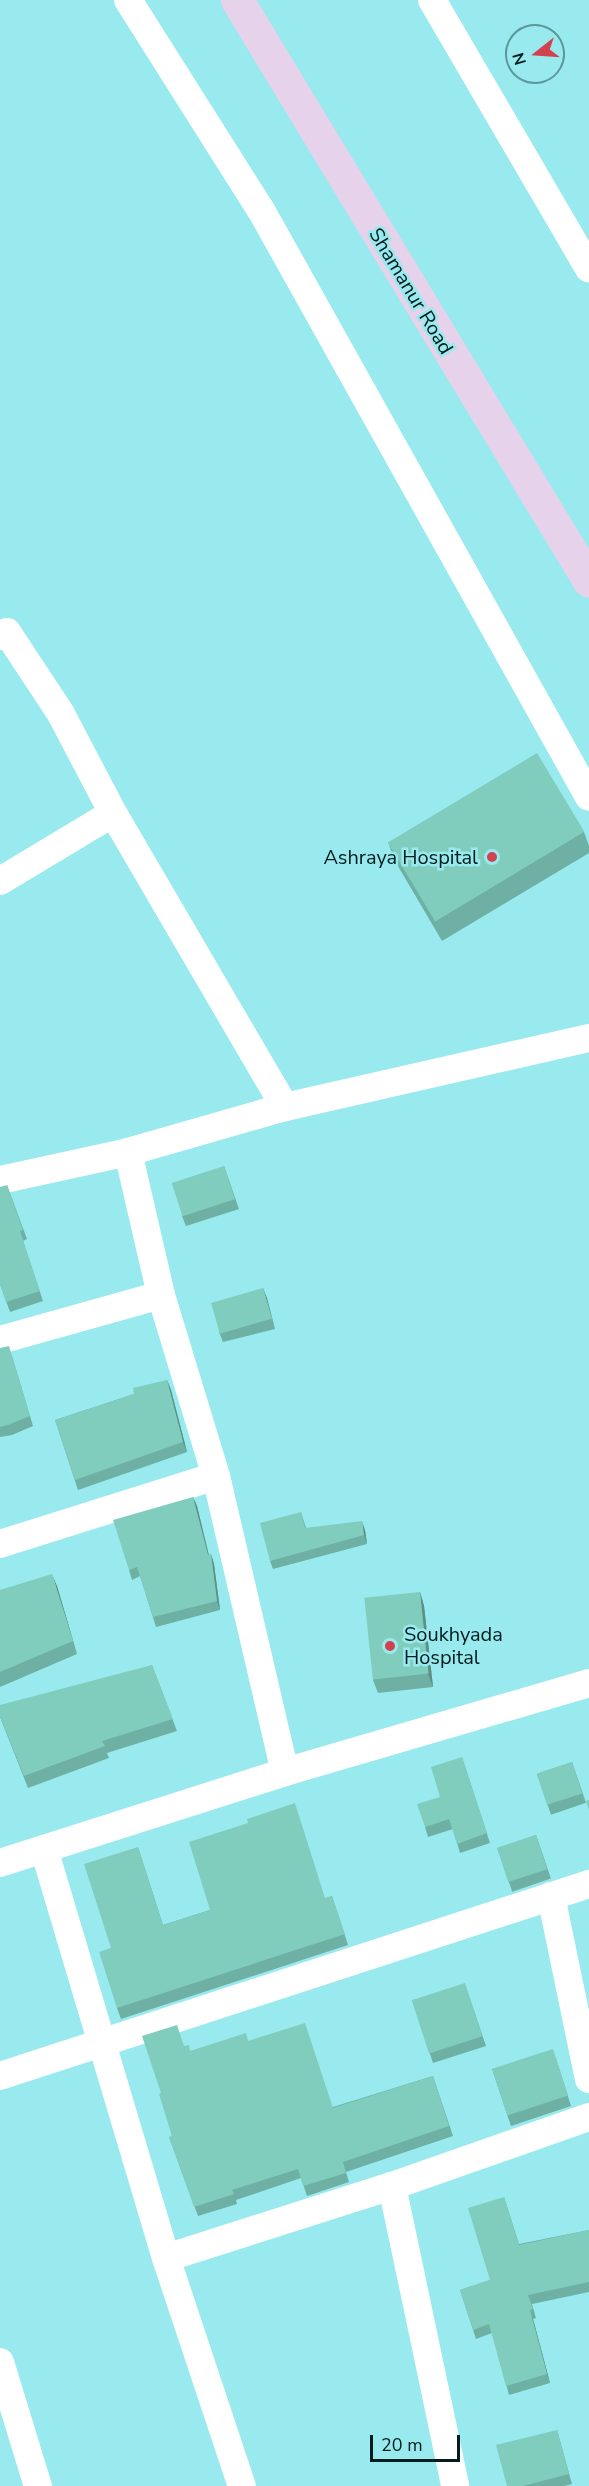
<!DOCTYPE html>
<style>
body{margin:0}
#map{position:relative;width:589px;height:2486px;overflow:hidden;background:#98eaee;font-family:"Nunito Sans",sans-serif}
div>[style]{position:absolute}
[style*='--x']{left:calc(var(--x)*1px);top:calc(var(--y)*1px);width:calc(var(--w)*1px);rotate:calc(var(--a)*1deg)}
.minor>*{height:28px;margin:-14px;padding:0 14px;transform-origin:14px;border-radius:14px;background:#fff}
.secondary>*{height:33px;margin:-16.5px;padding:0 16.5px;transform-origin:16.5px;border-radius:16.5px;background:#e6d2eb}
.wall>*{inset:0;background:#6eb0a3;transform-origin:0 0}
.shaded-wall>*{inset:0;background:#5a9085}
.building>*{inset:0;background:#80cdbe;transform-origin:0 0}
.dots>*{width:16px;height:16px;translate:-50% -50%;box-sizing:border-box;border:3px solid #98eaee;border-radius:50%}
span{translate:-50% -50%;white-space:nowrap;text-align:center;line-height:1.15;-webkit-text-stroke:5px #98eaee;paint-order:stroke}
.street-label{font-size:20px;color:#031c1e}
.poi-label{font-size:20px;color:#031c1e}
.right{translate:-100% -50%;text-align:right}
.left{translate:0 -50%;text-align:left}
.north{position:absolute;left:505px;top:24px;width:60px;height:60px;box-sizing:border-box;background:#98eaee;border:2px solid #5c989b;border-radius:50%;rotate:253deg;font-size:16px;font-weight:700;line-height:24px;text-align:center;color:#031c1e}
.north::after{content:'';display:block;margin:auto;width:21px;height:27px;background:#d2424e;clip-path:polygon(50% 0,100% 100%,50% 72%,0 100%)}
.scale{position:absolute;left:370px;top:2435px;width:90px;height:27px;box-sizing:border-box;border:3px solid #031c1e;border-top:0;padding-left:8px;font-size:18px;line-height:21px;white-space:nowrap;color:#031c1e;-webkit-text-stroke:4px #98eaee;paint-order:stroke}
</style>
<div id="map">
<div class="minor">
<div style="--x:128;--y:0;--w:249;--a:57.7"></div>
<div style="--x:261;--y:210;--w:672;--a:60.8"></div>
<div style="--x:432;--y:0;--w:311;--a:59.7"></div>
<div style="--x:0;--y:636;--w:8;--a:-30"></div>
<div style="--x:7;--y:632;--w:98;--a:56.6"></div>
<div style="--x:61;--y:714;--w:112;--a:62.3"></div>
<div style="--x:113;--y:813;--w:341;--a:59.7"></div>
<div style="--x:0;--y:881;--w:132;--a:-31"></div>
<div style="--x:128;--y:1152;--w:147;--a:77"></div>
<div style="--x:161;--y:1295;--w:189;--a:73.1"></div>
<div style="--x:216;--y:1476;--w:304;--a:76.9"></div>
<div style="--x:0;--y:1180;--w:131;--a:-12.3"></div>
<div style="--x:128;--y:1152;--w:163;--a:-16"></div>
<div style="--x:285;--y:1107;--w:312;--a:-12.8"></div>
<div style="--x:0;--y:1340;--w:167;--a:-15.6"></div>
<div style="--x:0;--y:1544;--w:226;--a:-17.5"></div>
<div style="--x:44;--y:1849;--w:427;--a:73.4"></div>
<div style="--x:166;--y:2258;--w:240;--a:71.6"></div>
<div style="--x:0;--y:1863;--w:299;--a:-17.7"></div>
<div style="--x:285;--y:1772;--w:317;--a:-16.3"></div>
<div style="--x:551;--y:1896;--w:187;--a:78.3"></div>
<div style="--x:0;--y:2076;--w:620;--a:-18.05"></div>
<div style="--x:392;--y:2186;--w:307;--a:78.1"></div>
<div style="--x:166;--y:2258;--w:237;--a:-17.7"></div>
<div style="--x:392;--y:2186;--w:209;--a:-19.3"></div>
<div style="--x:0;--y:2362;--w:130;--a:73"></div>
</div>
<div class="secondary">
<div style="--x:237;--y:0;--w:679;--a:58.79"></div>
</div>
<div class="wall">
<div style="clip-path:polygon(584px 832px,589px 846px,589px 853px,442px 941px,395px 861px,388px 842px)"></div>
<div style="clip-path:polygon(224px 1166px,239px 1209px,186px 1226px,182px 1216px)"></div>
<div style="clip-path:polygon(7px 1185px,27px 1239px,23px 1241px,43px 1301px,10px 1312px,0 1284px)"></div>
<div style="clip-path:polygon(263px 1288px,275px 1329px,223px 1342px,219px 1332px)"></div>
<div style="clip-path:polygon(0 1348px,12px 1356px,33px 1426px,12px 1435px,0 1437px)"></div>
<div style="clip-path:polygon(167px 1380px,171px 1390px,187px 1452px,78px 1490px,55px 1420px,134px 1394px)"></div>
<div style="clip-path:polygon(193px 1497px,197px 1506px,209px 1555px,211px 1554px,214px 1564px,220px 1610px,156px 1627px,140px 1576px,132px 1580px,129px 1570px)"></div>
<div style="clip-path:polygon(301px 1512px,306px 1528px,365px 1530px,367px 1544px,273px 1569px,270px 1561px)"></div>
<div style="clip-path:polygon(57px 1586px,77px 1654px,0 1687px,0 1590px)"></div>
<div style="clip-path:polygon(420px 1592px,424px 1606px,433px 1687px,378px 1693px,373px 1680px)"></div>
<div style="clip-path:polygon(152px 1665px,177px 1731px,107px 1753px,109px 1758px,28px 1788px,0 1717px)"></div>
<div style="clip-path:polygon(462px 1757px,490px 1843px,460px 1853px,453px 1829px,428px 1837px,425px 1827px)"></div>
<div style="left:572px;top:1762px;width:43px;height:37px;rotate:71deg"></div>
<div style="left:536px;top:1835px;width:46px;height:41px;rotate:71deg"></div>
<div style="clip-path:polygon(138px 1847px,163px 1925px,210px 1910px,326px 1898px,332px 1896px,348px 1945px,121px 2019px,117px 2008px,111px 1948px)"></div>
<div style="clip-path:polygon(468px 1993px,486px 2046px,433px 2063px,412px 2000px)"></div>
<div style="clip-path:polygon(249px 2041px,333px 2107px,433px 2076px,453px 2136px,346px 2172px,349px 2182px,307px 2196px,301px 2178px,236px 2200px,237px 2204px,198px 2216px,169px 2137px,172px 2136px,161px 2093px,184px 2046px,190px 2051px)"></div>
<div style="clip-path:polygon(556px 2059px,571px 2106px,511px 2126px,492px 2069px)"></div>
<div style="clip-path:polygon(504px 2197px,519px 2244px,589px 2230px,589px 2292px,532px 2304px,536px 2318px,533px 2319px,550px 2383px,509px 2395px,492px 2333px,476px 2339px,460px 2290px,490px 2280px)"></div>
<div style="clip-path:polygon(557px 2430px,572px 2484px,564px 2486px,507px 2486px)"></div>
</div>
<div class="shaded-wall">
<div style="clip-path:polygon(263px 1288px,267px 1298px,275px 1329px,272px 1319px)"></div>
<div style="clip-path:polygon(167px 1380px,171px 1390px,187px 1452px,183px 1442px)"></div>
<div style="clip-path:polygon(193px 1497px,197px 1506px,211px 1565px,208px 1555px)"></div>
<div style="clip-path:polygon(362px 1521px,365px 1530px,367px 1544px,364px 1535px)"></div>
<div style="clip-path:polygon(211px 1554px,214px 1564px,220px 1610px,217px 1601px)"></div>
<div style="clip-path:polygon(52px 1574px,57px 1586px,77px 1654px,73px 1641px)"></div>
<div style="clip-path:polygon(420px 1592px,424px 1606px,433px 1687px,428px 1674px)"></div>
<div style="clip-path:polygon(530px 2310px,533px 2319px,550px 2383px,547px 2374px)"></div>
</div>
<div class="building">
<div style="left:537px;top:753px;width:92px;height:174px;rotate:59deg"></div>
<div style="left:224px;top:1166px;width:35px;height:55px;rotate:72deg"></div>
<div style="clip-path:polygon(7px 1185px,23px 1230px,20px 1231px,40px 1291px,6px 1302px,0 1284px,0 1187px)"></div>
<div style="left:263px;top:1288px;width:32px;height:54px;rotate:74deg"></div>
<div style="clip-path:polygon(9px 1346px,30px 1416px,8px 1425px,0 1427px,0 1348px)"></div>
<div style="clip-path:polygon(167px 1380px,183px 1442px,75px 1480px,55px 1420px,134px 1394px,133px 1388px)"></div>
<div style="clip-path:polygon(193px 1497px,208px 1555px,211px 1554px,217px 1601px,153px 1617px,137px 1567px,129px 1570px,113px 1520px)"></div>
<div style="clip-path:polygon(301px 1512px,305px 1528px,362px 1521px,364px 1535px,270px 1561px,260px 1523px)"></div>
<div style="clip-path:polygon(52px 1574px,73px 1641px,0 1672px,0 1590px)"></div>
<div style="left:420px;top:1592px;width:82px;height:56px;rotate:84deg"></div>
<div style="clip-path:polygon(152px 1665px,173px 1719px,102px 1741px,105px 1746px,24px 1776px,0 1716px,0 1705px)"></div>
<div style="clip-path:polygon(462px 1757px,487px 1833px,457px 1844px,449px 1819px,425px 1827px,417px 1804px,440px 1797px,431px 1767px)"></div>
<div style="left:572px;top:1762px;width:33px;height:37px;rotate:72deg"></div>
<div style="clip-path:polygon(589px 1800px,589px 1810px,586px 1801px)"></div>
<div style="clip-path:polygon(295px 1803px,325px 1898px,332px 1896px,345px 1934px,117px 2008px,99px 1952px,111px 1948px,84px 1864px,138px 1847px,163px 1925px,210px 1910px,189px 1842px,248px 1823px,247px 1819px)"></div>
<div style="left:536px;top:1835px;width:36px;height:41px;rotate:72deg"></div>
<div style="left:465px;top:1983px;width:56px;height:56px;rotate:72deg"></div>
<div style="clip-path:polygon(305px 2023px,333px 2108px,433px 2076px,449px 2126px,343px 2162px,346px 2173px,303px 2186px,298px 2169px,232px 2190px,234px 2194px,194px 2207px,169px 2137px,172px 2136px,159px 2094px,161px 2093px,142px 2036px,177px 2025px,184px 2046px,189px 2045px,190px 2051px,246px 2033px,248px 2041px)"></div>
<div style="left:553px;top:2049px;width:49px;height:64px;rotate:72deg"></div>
<div style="clip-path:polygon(504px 2197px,519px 2245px,589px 2230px,589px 2282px,528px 2295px,533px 2309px,530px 2310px,547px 2374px,506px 2386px,489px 2324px,473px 2330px,460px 2290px,490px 2280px,468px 2208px)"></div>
<div style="clip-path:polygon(557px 2430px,569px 2474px,523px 2486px,507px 2486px,496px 2445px)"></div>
</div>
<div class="dots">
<div style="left:492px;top:857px;background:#d2424e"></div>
<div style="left:390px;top:1646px;background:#d2424e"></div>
</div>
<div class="street-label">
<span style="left:411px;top:291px;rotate:59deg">Shamanur Road</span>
</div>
<div class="poi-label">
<span class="right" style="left:478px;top:857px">Ashraya Hospital</span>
<span class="left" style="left:404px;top:1646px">Soukhyada<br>Hospital</span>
</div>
<div class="north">N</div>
<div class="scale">20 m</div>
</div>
